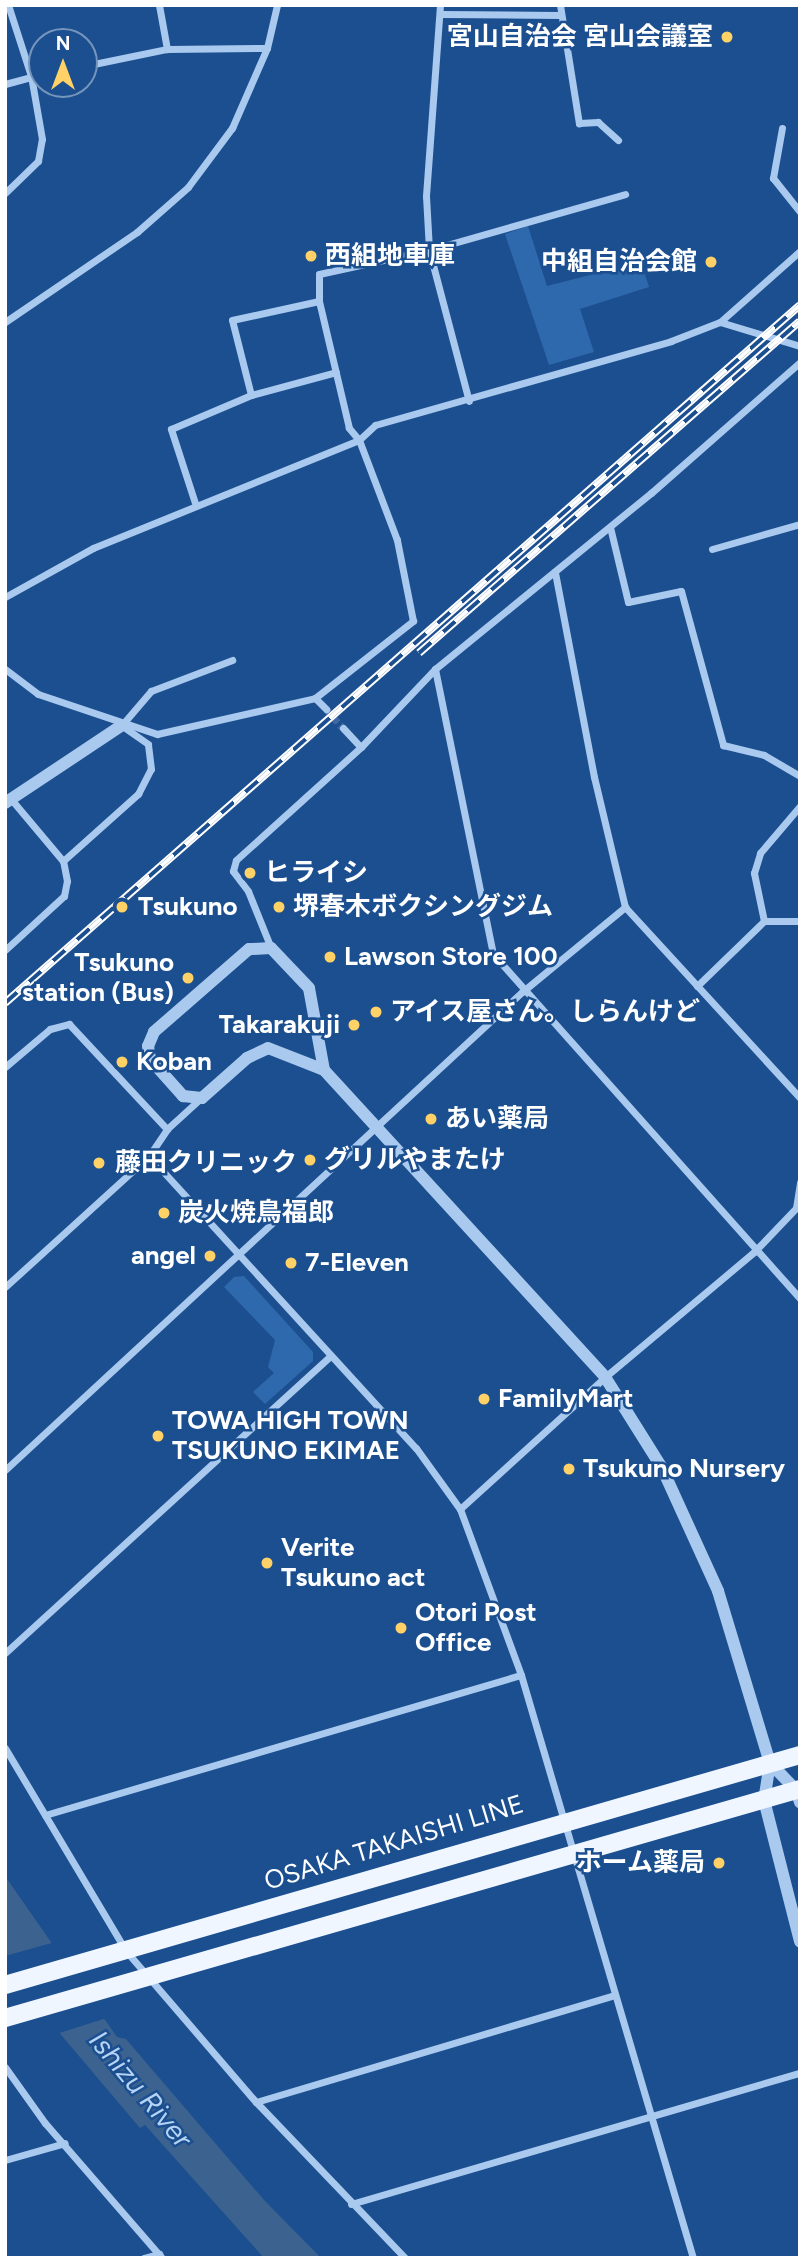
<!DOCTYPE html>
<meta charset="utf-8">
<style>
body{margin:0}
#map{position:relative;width:805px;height:2263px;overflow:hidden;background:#1b4f8f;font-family:Figtree,"Noto Sans JP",sans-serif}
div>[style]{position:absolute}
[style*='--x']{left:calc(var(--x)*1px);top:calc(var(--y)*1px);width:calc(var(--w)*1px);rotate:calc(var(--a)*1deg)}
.green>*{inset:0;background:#2e69ad}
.water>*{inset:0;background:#3c6290}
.pier>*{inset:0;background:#1b4f8f}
.minor-tunnel>*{height:7px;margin-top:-3.5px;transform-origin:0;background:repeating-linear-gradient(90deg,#3d69a0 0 7px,transparent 0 10.5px)}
.minor>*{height:7px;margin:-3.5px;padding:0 3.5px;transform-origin:3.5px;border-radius:3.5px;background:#a9c9ee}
.tertiary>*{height:12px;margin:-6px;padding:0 6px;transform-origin:6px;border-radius:6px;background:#a9c9ee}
.primary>*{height:18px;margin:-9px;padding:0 9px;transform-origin:9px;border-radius:9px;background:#f0f6ff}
.rail>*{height:8px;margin-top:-4px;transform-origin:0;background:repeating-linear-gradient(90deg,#1b4f8f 0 16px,#fff 0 32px);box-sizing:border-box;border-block:2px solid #fff}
.dots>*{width:19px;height:19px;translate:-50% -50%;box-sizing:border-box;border:4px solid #1b4f8f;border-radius:50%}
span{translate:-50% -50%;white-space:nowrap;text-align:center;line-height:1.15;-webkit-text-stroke:5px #1b4f8f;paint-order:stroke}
.poi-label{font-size:26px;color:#fff;font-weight:700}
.right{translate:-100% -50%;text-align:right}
.left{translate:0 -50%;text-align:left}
.street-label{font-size:26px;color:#fff}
.water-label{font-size:28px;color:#b5d3f5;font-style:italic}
.frame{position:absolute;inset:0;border:7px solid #fff;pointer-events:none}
.north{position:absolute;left:28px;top:28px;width:70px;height:70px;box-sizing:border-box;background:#1b4f8f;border:2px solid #7695bc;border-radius:50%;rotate:0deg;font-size:19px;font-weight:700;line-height:28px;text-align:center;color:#fff}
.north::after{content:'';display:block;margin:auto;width:24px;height:32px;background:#ffd166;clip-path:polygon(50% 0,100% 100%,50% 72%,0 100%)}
</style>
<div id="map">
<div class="green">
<div style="clip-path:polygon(528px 226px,547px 286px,641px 262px,649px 287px,580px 309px,594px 352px,549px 365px,505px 234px)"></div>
<div style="clip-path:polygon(244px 1276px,313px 1352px,313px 1361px,265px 1404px,253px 1392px,274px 1373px,268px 1367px,275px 1340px,224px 1287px,234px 1277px)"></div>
</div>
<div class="water">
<div style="clip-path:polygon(5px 1876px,117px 2037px,126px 2039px,264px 2200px,321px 2258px,264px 2258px,145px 2125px,140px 2128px,62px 2036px,5px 1958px)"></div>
</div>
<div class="pier">
<div style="clip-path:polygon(55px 1942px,110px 2017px,56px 2034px,5px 1964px,5px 1956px)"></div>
</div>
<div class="minor-tunnel">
<div style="--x:326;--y:709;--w:25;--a:48"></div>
</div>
<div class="minor">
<div style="--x:159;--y:5;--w:45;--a:79.7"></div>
<div style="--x:440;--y:5;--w:192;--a:94.2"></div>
<div style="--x:426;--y:196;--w:54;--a:86.8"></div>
<div style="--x:429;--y:250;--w:156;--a:75.2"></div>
<div style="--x:560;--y:5;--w:120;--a:80.9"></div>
<div style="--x:579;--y:123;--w:19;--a:-3"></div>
<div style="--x:598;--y:122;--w:27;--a:42"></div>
<div style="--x:440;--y:14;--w:120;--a:0.5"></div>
<div style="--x:84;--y:66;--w:85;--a:-11.6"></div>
<div style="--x:167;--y:49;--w:100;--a:-0.6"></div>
<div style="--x:5;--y:84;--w:38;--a:-15"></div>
<div style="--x:782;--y:128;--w:51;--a:100.2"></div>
<div style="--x:773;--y:178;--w:43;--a:51.5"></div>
<div style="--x:5;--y:193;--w:46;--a:-44.1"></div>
<div style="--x:38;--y:161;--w:22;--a:-80"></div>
<div style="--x:42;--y:139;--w:64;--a:-99.9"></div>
<div style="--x:31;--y:76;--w:75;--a:-107.9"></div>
<div style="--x:5;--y:322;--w:160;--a:-34.3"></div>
<div style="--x:137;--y:232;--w:68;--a:-41.4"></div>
<div style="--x:188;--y:187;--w:74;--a:-53.3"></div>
<div style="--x:232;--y:128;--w:87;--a:-66.4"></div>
<div style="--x:267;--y:48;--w:44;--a:-76.9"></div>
<div style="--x:720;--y:322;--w:84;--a:16.7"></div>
<div style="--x:251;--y:395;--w:77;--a:-104.2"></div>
<div style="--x:232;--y:320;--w:89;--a:-12.3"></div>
<div style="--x:195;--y:503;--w:78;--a:-108"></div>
<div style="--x:171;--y:429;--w:87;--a:-23"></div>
<div style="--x:251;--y:395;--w:88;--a:-15.1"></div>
<div style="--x:610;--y:527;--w:77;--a:76.5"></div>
<div style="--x:628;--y:602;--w:54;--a:-11.7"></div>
<div style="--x:681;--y:591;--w:160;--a:74.7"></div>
<div style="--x:723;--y:745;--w:42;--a:13.7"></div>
<div style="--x:764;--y:755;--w:42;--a:30.3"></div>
<div style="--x:712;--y:549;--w:91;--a:-15.9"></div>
<div style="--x:5;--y:597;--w:101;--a:-29.1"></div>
<div style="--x:93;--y:548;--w:287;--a:-22.1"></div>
<div style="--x:359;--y:440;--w:22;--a:-43"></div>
<div style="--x:375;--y:425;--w:308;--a:-15.8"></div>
<div style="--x:671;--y:341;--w:53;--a:-21.2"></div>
<div style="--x:720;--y:322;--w:107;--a:-41.6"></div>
<div style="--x:5;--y:669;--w:41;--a:37.1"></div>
<div style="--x:38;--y:694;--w:126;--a:18.6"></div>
<div style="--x:157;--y:734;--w:162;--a:-12.8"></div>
<div style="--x:315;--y:698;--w:16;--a:45"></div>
<div style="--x:435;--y:669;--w:291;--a:78.5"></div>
<div style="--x:493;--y:954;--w:461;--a:48.3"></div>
<div style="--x:315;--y:698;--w:125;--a:-38.2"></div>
<div style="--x:413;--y:621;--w:83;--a:-101.2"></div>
<div style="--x:397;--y:540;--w:107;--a:-110.8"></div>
<div style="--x:359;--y:440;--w:16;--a:-130"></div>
<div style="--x:349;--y:428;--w:130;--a:-103.3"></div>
<div style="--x:319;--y:301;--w:27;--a:-90"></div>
<div style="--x:319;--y:274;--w:113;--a:-12.3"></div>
<div style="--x:429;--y:250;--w:204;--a:-15.9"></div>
<div style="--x:121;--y:726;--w:46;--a:-49.4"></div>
<div style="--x:151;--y:691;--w:87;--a:-20.9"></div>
<div style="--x:343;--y:728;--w:26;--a:47"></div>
<div style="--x:63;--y:861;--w:101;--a:-41.8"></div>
<div style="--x:138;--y:794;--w:28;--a:-63"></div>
<div style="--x:151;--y:769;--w:25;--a:-97"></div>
<div style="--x:148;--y:744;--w:28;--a:-145"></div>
<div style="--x:625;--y:907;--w:259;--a:47.5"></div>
<div style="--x:764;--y:921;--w:36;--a:0"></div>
<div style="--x:271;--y:948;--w:61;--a:-112"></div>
<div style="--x:248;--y:891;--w:25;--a:-127"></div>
<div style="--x:233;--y:871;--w:11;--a:-75"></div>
<div style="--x:236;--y:860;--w:169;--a:-42.1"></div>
<div style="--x:361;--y:747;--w:108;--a:-46.5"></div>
<div style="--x:435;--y:669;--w:279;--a:-39.2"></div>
<div style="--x:651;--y:493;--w:198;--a:-41.3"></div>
<div style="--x:5;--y:950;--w:80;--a:-42.5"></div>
<div style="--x:64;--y:896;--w:15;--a:-79"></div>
<div style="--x:67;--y:881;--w:20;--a:-101"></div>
<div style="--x:63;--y:861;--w:81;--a:-130"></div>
<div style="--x:697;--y:986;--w:93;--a:-44.1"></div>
<div style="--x:764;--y:921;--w:49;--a:-101.8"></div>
<div style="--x:754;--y:873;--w:21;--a:-73"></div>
<div style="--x:760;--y:853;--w:62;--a:-49.6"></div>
<div style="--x:5;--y:1067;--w:59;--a:-40.2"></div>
<div style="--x:50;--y:1029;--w:20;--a:-15"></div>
<div style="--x:69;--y:1024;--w:144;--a:47"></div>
<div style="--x:149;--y:1156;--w:396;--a:47.6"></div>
<div style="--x:416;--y:1448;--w:75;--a:54.2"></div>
<div style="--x:460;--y:1509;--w:177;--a:69.8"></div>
<div style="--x:521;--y:1675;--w:608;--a:73.56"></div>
<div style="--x:5;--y:1287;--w:195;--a:-42.3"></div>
<div style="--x:149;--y:1156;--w:32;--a:-56"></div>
<div style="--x:167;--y:1129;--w:46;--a:-42.4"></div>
<div style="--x:5;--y:1470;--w:704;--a:-42.76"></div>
<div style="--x:522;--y:992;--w:134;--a:-39.5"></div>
<div style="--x:625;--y:907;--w:134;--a:-103.4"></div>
<div style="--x:594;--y:777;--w:209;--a:-100.8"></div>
<div style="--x:460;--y:1509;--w:196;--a:-42.3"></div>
<div style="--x:605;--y:1377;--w:194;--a:-40"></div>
<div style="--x:754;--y:1252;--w:61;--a:-46.3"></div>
<div style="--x:796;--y:1208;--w:26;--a:-81"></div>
<div style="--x:5;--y:1653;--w:440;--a:-42.4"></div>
<div style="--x:5;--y:1748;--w:236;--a:59.2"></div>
<div style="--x:126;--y:1951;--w:199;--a:49.3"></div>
<div style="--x:256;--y:2102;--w:216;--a:46.3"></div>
<div style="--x:45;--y:1815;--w:496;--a:-16.4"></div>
<div style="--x:5;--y:2067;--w:69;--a:54.5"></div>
<div style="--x:45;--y:2123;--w:179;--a:49.1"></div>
<div style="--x:256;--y:2102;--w:374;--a:-16.6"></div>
<div style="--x:5;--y:2160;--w:62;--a:-15.8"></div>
<div style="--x:351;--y:2204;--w:468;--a:-16.3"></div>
<div style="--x:144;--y:2258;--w:16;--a:-15"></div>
</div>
<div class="tertiary">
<div style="--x:5;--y:803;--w:139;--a:-33.6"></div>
<div style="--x:324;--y:1070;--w:83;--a:-100.4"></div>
<div style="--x:309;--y:988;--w:55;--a:-133.5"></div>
<div style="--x:271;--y:948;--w:22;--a:177"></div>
<div style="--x:249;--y:949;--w:126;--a:138.9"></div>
<div style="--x:154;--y:1032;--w:15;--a:113"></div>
<div style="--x:148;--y:1046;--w:13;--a:81"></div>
<div style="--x:150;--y:1059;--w:50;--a:48.3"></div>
<div style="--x:183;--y:1096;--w:19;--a:6"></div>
<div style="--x:202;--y:1098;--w:60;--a:-41.6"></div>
<div style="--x:247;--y:1058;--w:23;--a:-25"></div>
<div style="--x:268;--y:1048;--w:60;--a:21.4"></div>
<div style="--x:324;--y:1070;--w:416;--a:47.5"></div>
<div style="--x:605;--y:1377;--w:107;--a:57.9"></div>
<div style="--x:662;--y:1468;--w:135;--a:65.5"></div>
<div style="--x:718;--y:1591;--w:180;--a:73.2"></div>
<div style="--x:770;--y:1763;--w:37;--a:99"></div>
<div style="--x:764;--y:1800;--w:146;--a:75.7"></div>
<div style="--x:770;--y:1763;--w:37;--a:46"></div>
<div style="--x:796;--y:1790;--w:13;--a:72"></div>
</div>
<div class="primary">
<div style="--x:5;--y:1985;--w:828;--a:-16.14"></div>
<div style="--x:5;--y:2018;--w:827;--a:-16.07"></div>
</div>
<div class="rail">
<div style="--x:419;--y:653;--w:505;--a:-41.07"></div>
<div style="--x:5;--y:1003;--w:1058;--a:-41.28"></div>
</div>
<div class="dots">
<div style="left:727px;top:37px;background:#ffd166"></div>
<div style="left:311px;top:256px;background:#ffd166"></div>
<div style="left:711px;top:262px;background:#ffd166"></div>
<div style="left:250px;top:873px;background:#ffd166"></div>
<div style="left:122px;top:907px;background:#ffd166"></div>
<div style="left:279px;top:907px;background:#ffd166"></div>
<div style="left:330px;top:957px;background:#ffd166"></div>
<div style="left:188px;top:978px;background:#ffd166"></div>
<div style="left:376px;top:1012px;background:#ffd166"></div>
<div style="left:354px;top:1025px;background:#ffd166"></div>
<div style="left:122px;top:1062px;background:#ffd166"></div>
<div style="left:431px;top:1119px;background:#ffd166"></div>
<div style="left:310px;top:1160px;background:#ffd166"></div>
<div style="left:99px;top:1163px;background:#ffd166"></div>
<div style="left:164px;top:1213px;background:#ffd166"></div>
<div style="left:210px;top:1256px;background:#ffd166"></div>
<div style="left:291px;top:1263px;background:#ffd166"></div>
<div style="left:484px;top:1399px;background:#ffd166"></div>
<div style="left:158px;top:1436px;background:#ffd166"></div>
<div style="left:569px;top:1469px;background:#ffd166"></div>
<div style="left:267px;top:1563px;background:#ffd166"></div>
<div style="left:401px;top:1628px;background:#ffd166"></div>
<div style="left:719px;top:1863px;background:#ffd166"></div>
</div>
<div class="poi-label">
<span class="right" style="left:713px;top:37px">宮山自治会 宮山会議室</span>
<span class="left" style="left:325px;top:256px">西組地車庫</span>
<span class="right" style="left:697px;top:262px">中組自治会館</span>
<span class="left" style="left:264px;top:873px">ヒライシ</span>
<span class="left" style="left:138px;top:907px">Tsukuno</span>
<span class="left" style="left:293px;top:907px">堺春木ボクシングジム</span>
<span class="left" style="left:344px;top:957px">Lawson Store 100</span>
<span class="right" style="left:174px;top:978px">Tsukuno<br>station (Bus)</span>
<span class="left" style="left:390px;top:1012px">アイス屋さん。しらんけど</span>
<span class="right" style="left:340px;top:1025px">Takarakuji</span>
<span class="left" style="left:136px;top:1062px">Koban</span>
<span class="left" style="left:445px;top:1119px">あい薬局</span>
<span class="left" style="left:324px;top:1160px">グリルやまたけ</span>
<span class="left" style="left:115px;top:1163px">藤田クリニック</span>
<span class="left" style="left:178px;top:1213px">炭火焼鳥福郎</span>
<span class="right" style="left:196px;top:1256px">angel</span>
<span class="left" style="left:305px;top:1263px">7-Eleven</span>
<span class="left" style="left:498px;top:1399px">FamilyMart</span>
<span class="left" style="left:172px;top:1436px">TOWA HIGH TOWN<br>TSUKUNO EKIMAE</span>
<span class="left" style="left:583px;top:1469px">Tsukuno Nursery</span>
<span class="left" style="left:281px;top:1563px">Verite<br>Tsukuno act</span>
<span class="left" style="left:415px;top:1628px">Otori Post<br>Office</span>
<span class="right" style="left:705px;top:1863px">ホーム薬局</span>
</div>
<div class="street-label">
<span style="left:394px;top:1843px;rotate:-17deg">OSAKA TAKAISHI LINE</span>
</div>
<div class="water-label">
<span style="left:141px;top:2089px;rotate:50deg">Ishizu River</span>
</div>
<div class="frame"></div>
<div class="north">N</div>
</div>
